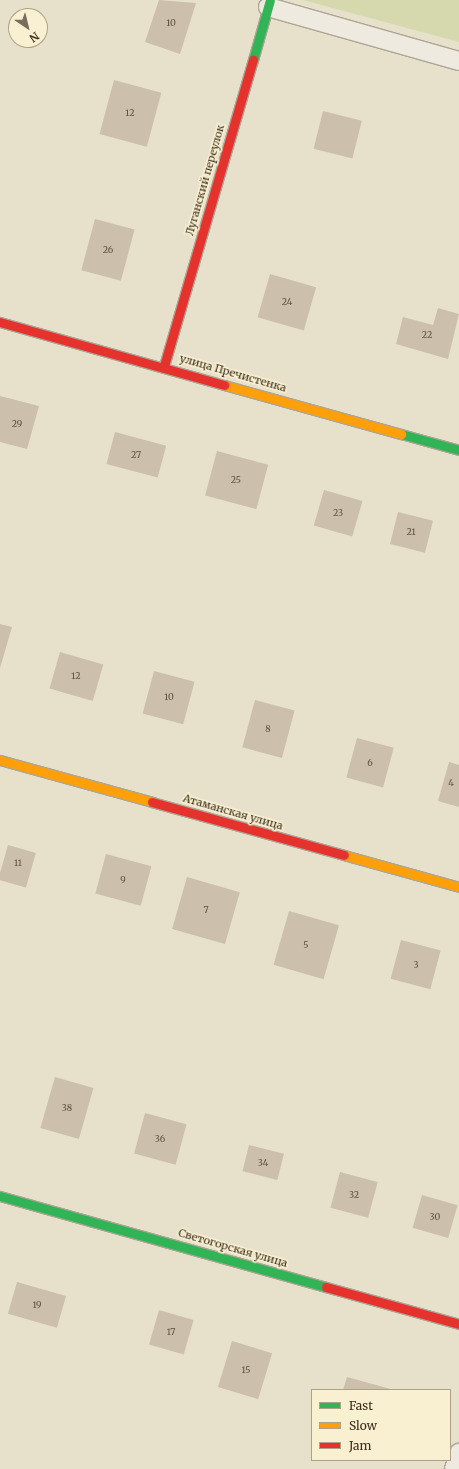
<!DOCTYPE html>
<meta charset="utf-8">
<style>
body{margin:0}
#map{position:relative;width:459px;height:1469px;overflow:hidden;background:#e7e1cc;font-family:Merriweather,serif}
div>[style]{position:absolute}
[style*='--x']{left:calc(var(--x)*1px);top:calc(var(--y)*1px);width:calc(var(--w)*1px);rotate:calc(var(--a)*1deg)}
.green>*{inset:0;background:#d5d9ad}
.building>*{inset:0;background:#ccbfac;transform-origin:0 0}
.roads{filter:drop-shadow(1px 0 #aca595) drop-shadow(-1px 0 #aca595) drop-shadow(0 1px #aca595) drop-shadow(0 -1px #aca595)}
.street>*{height:18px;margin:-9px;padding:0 9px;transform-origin:9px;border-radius:9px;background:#eeeadf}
.fast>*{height:9px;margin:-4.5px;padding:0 4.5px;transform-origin:4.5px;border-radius:4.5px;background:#30b455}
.slow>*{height:9px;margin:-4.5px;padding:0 4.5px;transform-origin:4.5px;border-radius:4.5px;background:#ff9f0a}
.jam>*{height:9px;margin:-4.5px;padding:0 4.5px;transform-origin:4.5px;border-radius:4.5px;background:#e5322d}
span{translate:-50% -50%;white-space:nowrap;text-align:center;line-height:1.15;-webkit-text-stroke:3px #f9f0d1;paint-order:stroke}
.number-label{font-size:9px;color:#605240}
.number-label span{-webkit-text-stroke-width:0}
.street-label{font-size:11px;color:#3c2d1c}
.legend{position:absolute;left:311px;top:1389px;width:140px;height:72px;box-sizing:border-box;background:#f9f0d1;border:1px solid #ada289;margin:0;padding:5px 7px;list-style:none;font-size:12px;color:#3c2d1c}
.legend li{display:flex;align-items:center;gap:8px;height:20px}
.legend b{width:20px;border:1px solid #ada289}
.north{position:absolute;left:8px;top:8px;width:40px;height:40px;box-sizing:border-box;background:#f9f0d1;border:1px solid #ada289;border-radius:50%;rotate:145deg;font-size:11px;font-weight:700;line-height:16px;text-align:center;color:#3c2d1c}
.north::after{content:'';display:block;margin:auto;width:14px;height:18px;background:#786c5a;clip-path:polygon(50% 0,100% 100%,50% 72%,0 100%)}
</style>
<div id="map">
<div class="green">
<div style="clip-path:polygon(303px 0,459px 0,459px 42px)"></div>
</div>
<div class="building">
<div style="clip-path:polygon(159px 0,196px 3px,180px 54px,145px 42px)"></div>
<div style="left:114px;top:80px;width:49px;height:56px;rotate:15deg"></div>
<div style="left:323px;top:111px;width:40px;height:39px;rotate:14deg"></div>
<div style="left:95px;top:219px;width:41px;height:53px;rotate:15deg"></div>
<div style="left:270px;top:274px;width:48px;height:45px;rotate:16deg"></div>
<div style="clip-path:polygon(438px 308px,459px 314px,448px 359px,396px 344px,403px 317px,433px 325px)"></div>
<div style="clip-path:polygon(0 396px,39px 406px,27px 449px,0 442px)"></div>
<div style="left:115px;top:432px;width:53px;height:33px;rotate:15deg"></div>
<div style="left:217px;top:451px;width:53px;height:46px;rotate:15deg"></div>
<div style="left:324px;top:490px;width:40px;height:37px;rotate:16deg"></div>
<div style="left:398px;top:512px;width:36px;height:33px;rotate:14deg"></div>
<div style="clip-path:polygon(0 624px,12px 627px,0 668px)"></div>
<div style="left:60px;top:652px;width:45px;height:38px;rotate:16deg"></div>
<div style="left:154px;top:671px;width:42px;height:44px;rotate:15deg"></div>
<div style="left:255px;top:700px;width:41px;height:49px;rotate:15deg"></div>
<div style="left:357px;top:738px;width:38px;height:41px;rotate:15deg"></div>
<div style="clip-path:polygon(449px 762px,459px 765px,459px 807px,438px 801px)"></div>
<div style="left:8px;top:845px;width:29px;height:36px;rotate:16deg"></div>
<div style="left:106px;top:854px;width:47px;height:41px;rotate:15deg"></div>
<div style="left:187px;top:877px;width:55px;height:54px;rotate:16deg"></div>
<div style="left:289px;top:911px;width:52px;height:56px;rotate:16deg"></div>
<div style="left:401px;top:940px;width:41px;height:40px;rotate:15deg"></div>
<div style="left:55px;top:1077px;width:40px;height:53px;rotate:16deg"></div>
<div style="left:145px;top:1113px;width:43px;height:42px;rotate:15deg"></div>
<div style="left:249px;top:1145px;width:36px;height:27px;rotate:14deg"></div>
<div style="left:340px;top:1172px;width:39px;height:37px;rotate:15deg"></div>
<div style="left:422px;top:1195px;width:37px;height:34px;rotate:16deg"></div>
<div style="left:17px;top:1282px;width:51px;height:33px;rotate:16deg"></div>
<div style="left:159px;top:1310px;width:36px;height:36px;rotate:16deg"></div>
<div style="left:232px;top:1341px;width:42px;height:48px;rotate:17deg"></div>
<div style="clip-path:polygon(347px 1377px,394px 1390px,343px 1390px)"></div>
</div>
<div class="roads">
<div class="street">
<div style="--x:268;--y:7;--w:198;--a:15.8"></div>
<div style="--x:454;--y:1469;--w:17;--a:-73"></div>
</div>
<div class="fast">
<div style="--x:253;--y:60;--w:62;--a:-74.2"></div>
<div style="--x:401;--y:434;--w:60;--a:15.4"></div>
<div style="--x:0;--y:1196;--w:338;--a:15.6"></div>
</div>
<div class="slow">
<div style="--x:224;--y:385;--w:184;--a:15.5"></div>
<div style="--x:0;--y:760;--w:158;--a:15.4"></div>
<div style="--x:344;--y:855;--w:119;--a:15.5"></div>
</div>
<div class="jam">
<div style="--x:0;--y:322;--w:233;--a:15.7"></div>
<div style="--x:164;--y:366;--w:319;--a:-73.8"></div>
<div style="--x:152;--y:802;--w:199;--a:15.4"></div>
<div style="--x:326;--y:1287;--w:138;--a:15.5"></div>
</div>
</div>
<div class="number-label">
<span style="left:171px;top:23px">10</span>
<span style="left:130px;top:113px">12</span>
<span style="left:108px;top:250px">26</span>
<span style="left:287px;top:302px">24</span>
<span style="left:427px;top:335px">22</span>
<span style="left:17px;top:424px">29</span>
<span style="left:136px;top:455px">27</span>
<span style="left:236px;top:480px">25</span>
<span style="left:338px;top:513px">23</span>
<span style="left:411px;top:532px">21</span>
<span style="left:76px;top:676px">12</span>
<span style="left:169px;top:697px">10</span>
<span style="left:268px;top:729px">8</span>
<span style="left:370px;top:763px">6</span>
<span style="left:451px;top:783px">4</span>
<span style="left:18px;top:863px">11</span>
<span style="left:123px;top:880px">9</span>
<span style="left:206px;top:910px">7</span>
<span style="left:306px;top:945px">5</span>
<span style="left:416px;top:965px">3</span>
<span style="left:67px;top:1108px">38</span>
<span style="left:160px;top:1139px">36</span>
<span style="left:263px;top:1163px">34</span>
<span style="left:354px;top:1195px">32</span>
<span style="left:435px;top:1217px">30</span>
<span style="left:37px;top:1305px">19</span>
<span style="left:171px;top:1332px">17</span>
<span style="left:246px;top:1370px">15</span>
</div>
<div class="street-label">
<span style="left:205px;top:180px;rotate:-74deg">Луганский переулок</span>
<span style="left:233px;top:373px;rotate:16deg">улица Пречистенка</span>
<span style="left:233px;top:812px;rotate:16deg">Атаманская улица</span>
<span style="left:233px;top:1248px;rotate:16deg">Светогорская улица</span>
</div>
<ul class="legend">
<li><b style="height:5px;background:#30b455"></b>Fast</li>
<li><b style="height:5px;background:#ff9f0a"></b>Slow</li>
<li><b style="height:5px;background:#e5322d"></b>Jam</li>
</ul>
<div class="north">N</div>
</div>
